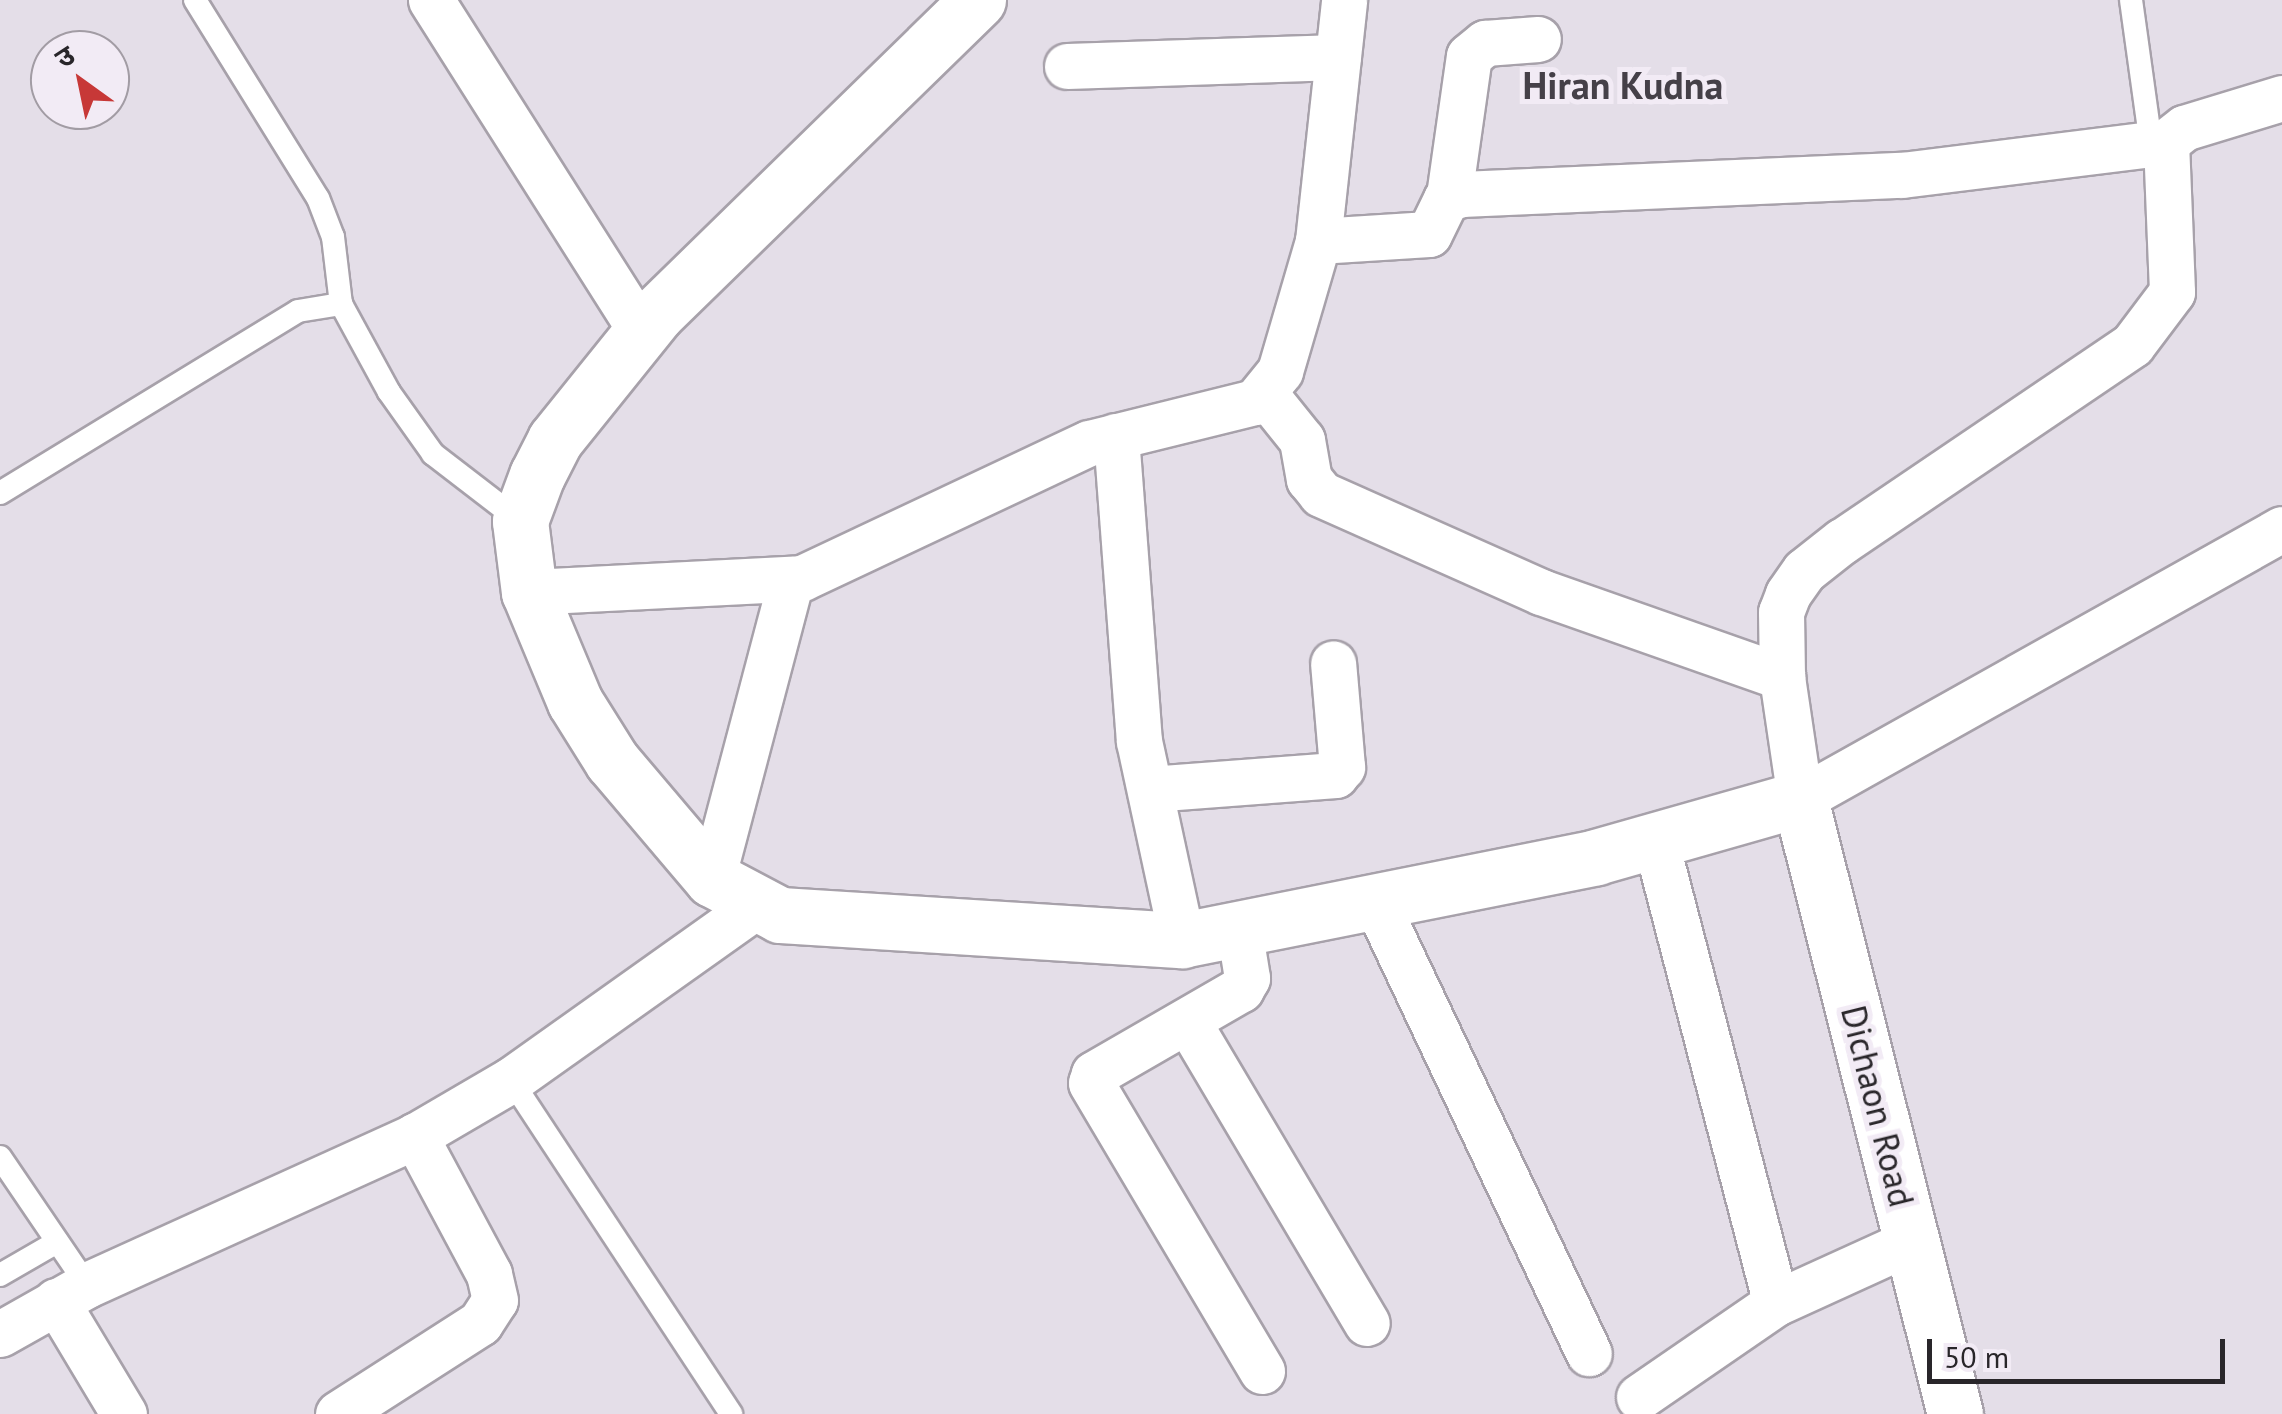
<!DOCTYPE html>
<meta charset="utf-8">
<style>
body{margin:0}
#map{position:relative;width:2282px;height:1414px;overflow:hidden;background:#e4dee8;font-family:"PT Sans","Noto Sans Devanagari",sans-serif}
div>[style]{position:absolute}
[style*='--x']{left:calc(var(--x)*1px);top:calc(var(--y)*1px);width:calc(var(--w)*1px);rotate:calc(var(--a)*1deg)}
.roads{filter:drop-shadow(2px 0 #a7a1aa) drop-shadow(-2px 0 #a7a1aa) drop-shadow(0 2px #a7a1aa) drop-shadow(0 -2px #a7a1aa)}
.lane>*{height:22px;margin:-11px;padding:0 11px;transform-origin:11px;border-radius:11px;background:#fff}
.street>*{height:45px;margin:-22.5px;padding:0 22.5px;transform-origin:22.5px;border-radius:22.5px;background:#fff}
.secondary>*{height:55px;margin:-27.5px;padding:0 27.5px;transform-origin:27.5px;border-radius:27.5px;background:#fff}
span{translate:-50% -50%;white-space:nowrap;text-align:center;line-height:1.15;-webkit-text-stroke:10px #f2ebf5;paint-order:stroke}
.street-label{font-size:35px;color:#29262a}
.neighbourhood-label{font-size:38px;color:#454048;font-weight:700}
.north{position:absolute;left:30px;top:30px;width:100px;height:100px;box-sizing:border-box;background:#f2ebf5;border:2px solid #a29ca4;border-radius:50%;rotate:327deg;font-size:28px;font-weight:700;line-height:40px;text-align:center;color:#29262a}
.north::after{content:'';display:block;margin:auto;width:35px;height:45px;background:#c73837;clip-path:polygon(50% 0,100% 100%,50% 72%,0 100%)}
.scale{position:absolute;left:1927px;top:1339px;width:298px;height:45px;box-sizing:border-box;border:5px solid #29262a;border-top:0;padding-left:12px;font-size:30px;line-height:35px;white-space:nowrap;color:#29262a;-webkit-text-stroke:8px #f2ebf5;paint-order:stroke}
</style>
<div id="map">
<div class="roads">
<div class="lane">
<div style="--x:195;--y:0;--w:233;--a:58.2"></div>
<div style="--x:318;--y:198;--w:42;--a:69"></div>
<div style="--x:333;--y:237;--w:67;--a:83.2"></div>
<div style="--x:341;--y:304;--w:100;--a:61.4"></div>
<div style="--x:389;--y:392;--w:76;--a:54.6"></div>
<div style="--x:433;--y:454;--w:110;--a:37.6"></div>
<div style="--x:2131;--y:0;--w:145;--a:82.1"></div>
<div style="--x:0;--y:493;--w:349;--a:-31.4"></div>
<div style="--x:298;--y:311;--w:44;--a:-9.2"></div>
<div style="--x:511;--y:1080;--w:400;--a:56.6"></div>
<div style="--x:0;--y:1157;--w:155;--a:55.8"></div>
<div style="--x:0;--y:1275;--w:66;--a:-30.1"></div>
</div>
<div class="street">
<div style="--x:431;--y:0;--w:393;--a:57.6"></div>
<div style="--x:1067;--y:66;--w:271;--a:-1.9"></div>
<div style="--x:2282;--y:98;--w:102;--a:163"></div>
<div style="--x:2184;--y:128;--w:23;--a:142"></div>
<div style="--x:2166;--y:142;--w:150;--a:87.7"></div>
<div style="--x:2172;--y:292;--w:66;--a:127"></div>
<div style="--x:2132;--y:345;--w:350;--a:145.9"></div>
<div style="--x:1842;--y:541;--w:48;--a:141.7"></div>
<div style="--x:1804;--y:571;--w:28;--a:125"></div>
<div style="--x:1788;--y:594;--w:19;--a:111"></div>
<div style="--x:1781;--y:612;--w:65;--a:89.1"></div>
<div style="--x:1782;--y:677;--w:123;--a:81.6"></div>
<div style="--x:1800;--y:799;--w:552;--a:-29.26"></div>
<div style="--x:1449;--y:196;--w:141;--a:-81.9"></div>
<div style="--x:1469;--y:56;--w:21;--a:-39"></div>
<div style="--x:1485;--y:43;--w:53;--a:-4.3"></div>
<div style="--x:1318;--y:241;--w:111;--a:-3.6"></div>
<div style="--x:1429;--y:234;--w:39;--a:-64"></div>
<div style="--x:1446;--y:199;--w:16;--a:-18"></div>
<div style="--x:1461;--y:194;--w:441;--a:-2.5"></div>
<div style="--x:1902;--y:175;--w:266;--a:-7.1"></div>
<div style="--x:1265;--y:394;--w:59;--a:51.2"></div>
<div style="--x:1302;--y:440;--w:40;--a:80"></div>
<div style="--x:1309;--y:479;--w:19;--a:51"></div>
<div style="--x:1321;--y:494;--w:241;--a:24"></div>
<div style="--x:1541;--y:592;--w:256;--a:19.4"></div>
<div style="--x:1116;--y:436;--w:306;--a:85.7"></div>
<div style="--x:1139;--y:741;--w:204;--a:77.8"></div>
<div style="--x:529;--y:592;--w:273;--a:-2.9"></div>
<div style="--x:802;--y:578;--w:317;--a:-25.2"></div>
<div style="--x:1089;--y:443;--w:171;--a:-13.9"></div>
<div style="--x:1255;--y:402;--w:40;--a:-51"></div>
<div style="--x:1280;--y:371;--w:135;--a:-73.7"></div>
<div style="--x:1318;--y:241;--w:242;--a:-83.8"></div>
<div style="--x:1150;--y:789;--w:186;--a:-4.3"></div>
<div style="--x:1335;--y:775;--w:11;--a:-49"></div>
<div style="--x:1342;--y:767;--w:104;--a:-94.9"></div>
<div style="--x:1656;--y:843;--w:475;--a:75.4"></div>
<div style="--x:712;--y:879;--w:310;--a:-75.2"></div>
<div style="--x:1376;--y:903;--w:498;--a:64.7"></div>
<div style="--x:1239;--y:928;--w:51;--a:80.9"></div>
<div style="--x:1247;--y:978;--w:13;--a:119"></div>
<div style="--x:1241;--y:989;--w:170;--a:150"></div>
<div style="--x:1094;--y:1074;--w:9;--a:108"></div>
<div style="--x:1091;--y:1083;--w:335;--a:59.3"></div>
<div style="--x:1188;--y:1022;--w:350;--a:59.3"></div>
<div style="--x:56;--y:1301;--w:132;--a:59"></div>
<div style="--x:0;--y:1334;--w:100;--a:-29.4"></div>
<div style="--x:87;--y:1285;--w:360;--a:-24.4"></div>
<div style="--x:415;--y:1136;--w:111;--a:-30.3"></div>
<div style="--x:511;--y:1080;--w:301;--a:-35.4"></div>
<div style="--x:1639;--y:1397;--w:166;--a:-34.5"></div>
<div style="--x:1776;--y:1303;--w:149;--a:-24.5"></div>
<div style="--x:338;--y:1414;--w:169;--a:-32.7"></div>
<div style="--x:480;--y:1323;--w:27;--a:-57"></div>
<div style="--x:495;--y:1300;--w:27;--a:-103"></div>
<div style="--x:489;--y:1274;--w:157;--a:-118.2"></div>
</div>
<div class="secondary">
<div style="--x:978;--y:0;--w:448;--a:135.7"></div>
<div style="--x:657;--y:313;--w:163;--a:128.8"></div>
<div style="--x:555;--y:440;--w:39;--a:117"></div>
<div style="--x:537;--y:475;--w:49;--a:110.3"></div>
<div style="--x:520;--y:521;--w:72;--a:82.8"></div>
<div style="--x:529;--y:592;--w:119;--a:67.3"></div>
<div style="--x:575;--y:702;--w:70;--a:57.9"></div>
<div style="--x:612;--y:761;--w:155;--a:49.7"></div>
<div style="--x:712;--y:879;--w:77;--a:27.9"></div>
<div style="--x:780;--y:915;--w:403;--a:3.6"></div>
<div style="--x:1182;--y:940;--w:422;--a:-11.3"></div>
<div style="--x:1596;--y:857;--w:212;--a:-15.9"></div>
<div style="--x:1800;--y:799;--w:634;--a:75.85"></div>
</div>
</div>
<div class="street-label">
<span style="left:1878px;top:1106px;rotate:76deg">Dichaon Road</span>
</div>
<div class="neighbourhood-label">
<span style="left:1623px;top:85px">Hiran Kudna</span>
</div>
<div class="north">उ</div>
<div class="scale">50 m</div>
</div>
